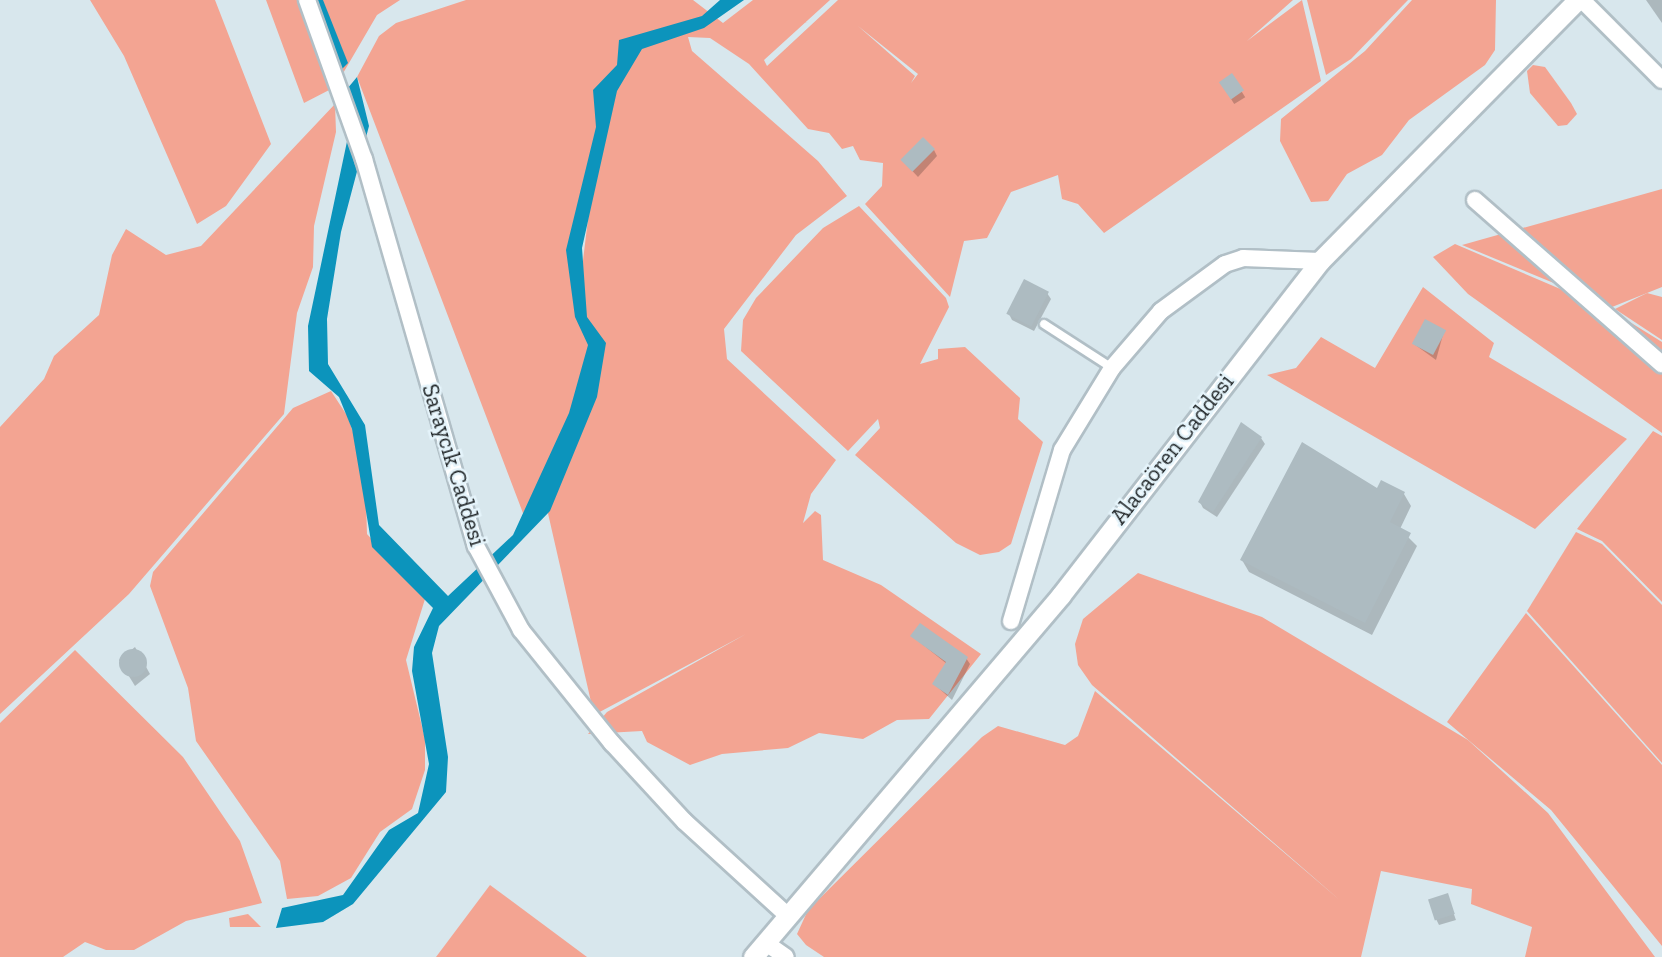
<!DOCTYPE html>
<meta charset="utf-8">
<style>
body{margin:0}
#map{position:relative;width:1662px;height:957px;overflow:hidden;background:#d8e7ed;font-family:"Zilla Slab",serif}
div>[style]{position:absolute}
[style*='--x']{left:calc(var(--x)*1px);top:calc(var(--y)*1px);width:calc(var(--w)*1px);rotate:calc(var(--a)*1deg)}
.green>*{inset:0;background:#f3a492}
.water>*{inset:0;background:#0c94bc}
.shadow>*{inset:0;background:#0003;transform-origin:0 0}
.building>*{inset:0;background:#adbbc1;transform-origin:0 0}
.round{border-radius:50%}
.roads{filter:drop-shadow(2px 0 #b1bfc6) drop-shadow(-2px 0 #b1bfc6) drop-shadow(0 2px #b1bfc6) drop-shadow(0 -2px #b1bfc6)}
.service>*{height:8px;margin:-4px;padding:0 4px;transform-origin:4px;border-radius:4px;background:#fff}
.minor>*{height:16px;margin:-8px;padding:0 8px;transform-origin:8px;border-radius:8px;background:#fff}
.tertiary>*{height:19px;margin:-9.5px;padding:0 9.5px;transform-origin:9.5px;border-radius:9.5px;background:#fff}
span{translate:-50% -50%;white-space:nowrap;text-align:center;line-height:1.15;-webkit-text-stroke:5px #e5f4fb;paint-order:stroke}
.street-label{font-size:23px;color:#1e2325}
</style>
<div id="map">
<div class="green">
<div style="clip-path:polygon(90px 0,215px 0,271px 144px,226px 206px,197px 224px,124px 56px)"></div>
<div style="clip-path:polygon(266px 0,400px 0,377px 15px,335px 87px,304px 103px)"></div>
<div style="clip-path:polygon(evenodd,466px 0,693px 0,723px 23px,753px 0,830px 0,764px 60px,767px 66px,838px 0,1293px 0,1247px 41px,1302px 0,1321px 81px,1104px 233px,1078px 204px,1062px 199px,1058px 175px,1011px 192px,987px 238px,964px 241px,950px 297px,865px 204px,882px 186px,883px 163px,860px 160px,853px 146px,842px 149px,829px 133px,808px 129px,749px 64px,710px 38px,688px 37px,692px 51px,818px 161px,847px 196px,796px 235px,724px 329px,727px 359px,836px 460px,811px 494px,803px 523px,815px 511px,821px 515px,823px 560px,881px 585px,981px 654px,929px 719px,897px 720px,863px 739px,819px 733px,788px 748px,722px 754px,690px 765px,647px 742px,642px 731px,588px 734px,607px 712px,746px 634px,594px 715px,547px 509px,600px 341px,588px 325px,593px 336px,576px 415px,526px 521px,357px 77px,379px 36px,396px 23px,466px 0,858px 26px,918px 74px,911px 83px,915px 76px,858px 26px,466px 0,654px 35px,654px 42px,635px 48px,610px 105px,627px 42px,654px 35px,466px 0,607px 115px,588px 219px,581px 277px,578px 234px,607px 115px)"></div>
<div style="clip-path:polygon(1307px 0,1408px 0,1351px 59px,1326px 75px)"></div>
<div style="clip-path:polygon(1412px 0,1496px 0,1495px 50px,1485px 65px,1409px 120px,1382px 155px,1347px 174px,1328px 201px,1311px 202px,1280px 141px,1281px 119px,1365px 51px)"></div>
<div style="clip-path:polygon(1533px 65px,1545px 67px,1571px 103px,1577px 114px,1567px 125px,1558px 126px,1530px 93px,1527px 71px)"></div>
<div style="clip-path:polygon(335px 104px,336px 132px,314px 226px,313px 267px,297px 313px,284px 414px,129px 594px,0 714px,0 427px,44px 379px,54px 356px,99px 315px,112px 255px,126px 229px,166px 255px,201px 246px)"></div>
<div style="clip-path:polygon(1662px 189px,1662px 287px,1612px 307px,1462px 245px)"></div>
<div style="clip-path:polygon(859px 206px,946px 298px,949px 307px,920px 364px,938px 359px,938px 349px,965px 347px,1020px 398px,1018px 419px,1043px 442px,1011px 544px,999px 552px,980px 555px,956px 543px,855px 455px,880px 428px,878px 419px,848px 451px,741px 351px,743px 320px,756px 298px,823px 228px)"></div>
<div style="clip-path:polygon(1455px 244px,1612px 311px,1662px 342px,1662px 433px,1468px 294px,1433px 257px)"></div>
<div style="clip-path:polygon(1423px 287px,1494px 343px,1489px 357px,1627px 439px,1535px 529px,1267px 375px,1296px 368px,1321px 337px,1375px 368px)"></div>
<div style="clip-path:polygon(1647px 293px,1662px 297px,1662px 340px,1615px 309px)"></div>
<div style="clip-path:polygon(331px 391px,348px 417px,365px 469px,367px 534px,425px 599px,406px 660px,425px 739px,425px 770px,412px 809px,380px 832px,351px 878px,318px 896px,287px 899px,280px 861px,196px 741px,188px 688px,150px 586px,153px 572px,293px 408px)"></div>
<div style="clip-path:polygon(1653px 431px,1662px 436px,1662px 602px,1602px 541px,1577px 529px)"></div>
<div style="clip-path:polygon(1576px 532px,1602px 544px,1662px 605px,1662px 763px,1527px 611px)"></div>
<div style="clip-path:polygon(1138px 573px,1262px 617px,1468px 740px,1548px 813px,1655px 957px,1525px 957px,1532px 927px,1471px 904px,1472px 889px,1381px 871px,1361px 957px,824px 957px,806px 945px,797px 934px,808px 910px,982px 737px,998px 726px,1065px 745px,1078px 736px,1095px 691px,1342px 902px,1092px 685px,1078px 665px,1075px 644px,1083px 619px)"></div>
<div style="clip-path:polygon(1526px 613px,1662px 765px,1662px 946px,1551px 810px,1447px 722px)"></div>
<div style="clip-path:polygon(75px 650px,183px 757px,240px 841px,262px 903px,186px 921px,134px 950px,106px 950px,85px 942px,63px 957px,0 957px,0 723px)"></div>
<div style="clip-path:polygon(490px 885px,587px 957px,436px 957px)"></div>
<div style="clip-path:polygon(248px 914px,261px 927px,230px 927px,229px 918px)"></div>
</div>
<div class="water">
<div style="clip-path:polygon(311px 0,323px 0,348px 63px,339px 72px)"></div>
<div style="clip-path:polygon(720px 0,744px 0,704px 28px,642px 49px,617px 91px,582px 248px,587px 317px,606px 343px,597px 397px,550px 511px,439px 626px,432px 653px,448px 757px,446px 792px,353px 904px,323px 922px,276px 928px,282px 908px,343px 895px,389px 830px,418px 813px,429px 764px,412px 671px,414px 647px,433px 608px,372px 547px,352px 429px,339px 397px,309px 371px,308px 326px,349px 132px,347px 89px,357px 77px,369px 126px,341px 232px,327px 319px,328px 364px,365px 425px,379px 525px,448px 596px,513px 535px,569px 413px,588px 345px,575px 317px,566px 250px,596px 127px,593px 90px,617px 65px,619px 40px,702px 16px)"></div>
</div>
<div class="shadow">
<div style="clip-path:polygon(1662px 0,1662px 23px,1646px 0)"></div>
<div style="left:1232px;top:76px;width:25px;height:13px;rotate:58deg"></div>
<div style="clip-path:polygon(934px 150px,937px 156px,918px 177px,903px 161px)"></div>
<div style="clip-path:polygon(1047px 293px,1051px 299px,1034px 331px,1012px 320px,1009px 314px)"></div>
<div style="clip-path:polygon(1444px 331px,1436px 360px,1414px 344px)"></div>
<div style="clip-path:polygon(1261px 438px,1265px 444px,1217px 517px,1203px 508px,1200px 502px)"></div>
<div style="clip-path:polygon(1378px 491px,1404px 494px,1411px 506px,1400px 529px,1417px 546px,1372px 635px,1249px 572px,1242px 560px)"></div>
<div style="clip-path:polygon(912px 636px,966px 658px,970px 664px,952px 700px,934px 684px,947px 664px)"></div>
<div style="clip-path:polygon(135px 647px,150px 674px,135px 686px,119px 660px)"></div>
<div style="clip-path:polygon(1447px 895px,1456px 920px,1439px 925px,1436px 919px)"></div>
</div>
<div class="building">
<div style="left:1232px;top:73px;width:21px;height:16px;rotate:55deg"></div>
<div style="left:923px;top:137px;width:17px;height:32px;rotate:45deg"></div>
<div style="left:1024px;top:279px;width:28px;height:39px;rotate:27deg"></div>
<div style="left:1425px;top:319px;width:24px;height:28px;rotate:28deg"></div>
<div style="clip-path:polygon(1241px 422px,1262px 437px,1213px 512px,1198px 502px)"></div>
<div style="clip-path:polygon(1302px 442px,1377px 488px,1381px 480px,1405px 492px,1390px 522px,1411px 533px,1365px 623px,1240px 560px)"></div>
<div style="clip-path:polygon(920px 623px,968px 657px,948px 695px,932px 684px,946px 662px,910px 636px)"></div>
<div class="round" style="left:119px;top:649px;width:28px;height:28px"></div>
<div style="left:1448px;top:893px;width:22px;height:21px;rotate:72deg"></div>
</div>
<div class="roads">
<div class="service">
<div style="--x:1044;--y:324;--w:81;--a:32.9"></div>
</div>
<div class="minor">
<div style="--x:307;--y:0;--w:169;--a:70.3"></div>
<div style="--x:364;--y:159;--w:403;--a:73.9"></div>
<div style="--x:476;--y:546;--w:95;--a:61.8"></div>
<div style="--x:521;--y:630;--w:145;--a:51.2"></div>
<div style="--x:612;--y:743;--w:106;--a:47.3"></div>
<div style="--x:684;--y:821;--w:142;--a:42.4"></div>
<div style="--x:1582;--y:0;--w:113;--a:45"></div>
<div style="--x:1475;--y:200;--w:249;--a:41.3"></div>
<div style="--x:1011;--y:621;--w:178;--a:-73.4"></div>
<div style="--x:1062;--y:450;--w:96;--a:-58.6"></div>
<div style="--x:1112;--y:368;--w:75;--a:-49.3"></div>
<div style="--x:1161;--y:311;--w:79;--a:-36.3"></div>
<div style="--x:1225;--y:264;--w:19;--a:-18"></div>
<div style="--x:1243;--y:258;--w:77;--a:2.2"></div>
<div style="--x:766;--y:943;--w:24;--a:35"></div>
</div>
<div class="tertiary">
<div style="--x:753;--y:957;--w:475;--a:-49.6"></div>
<div style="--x:1061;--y:595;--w:423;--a:-52.2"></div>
<div style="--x:1320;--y:261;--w:366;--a:-45.4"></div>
</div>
</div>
<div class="street-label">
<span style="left:1172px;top:449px;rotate:-52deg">Alacaören Caddesi</span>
<span style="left:454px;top:465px;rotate:73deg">Saraycık Caddesi</span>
</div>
</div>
